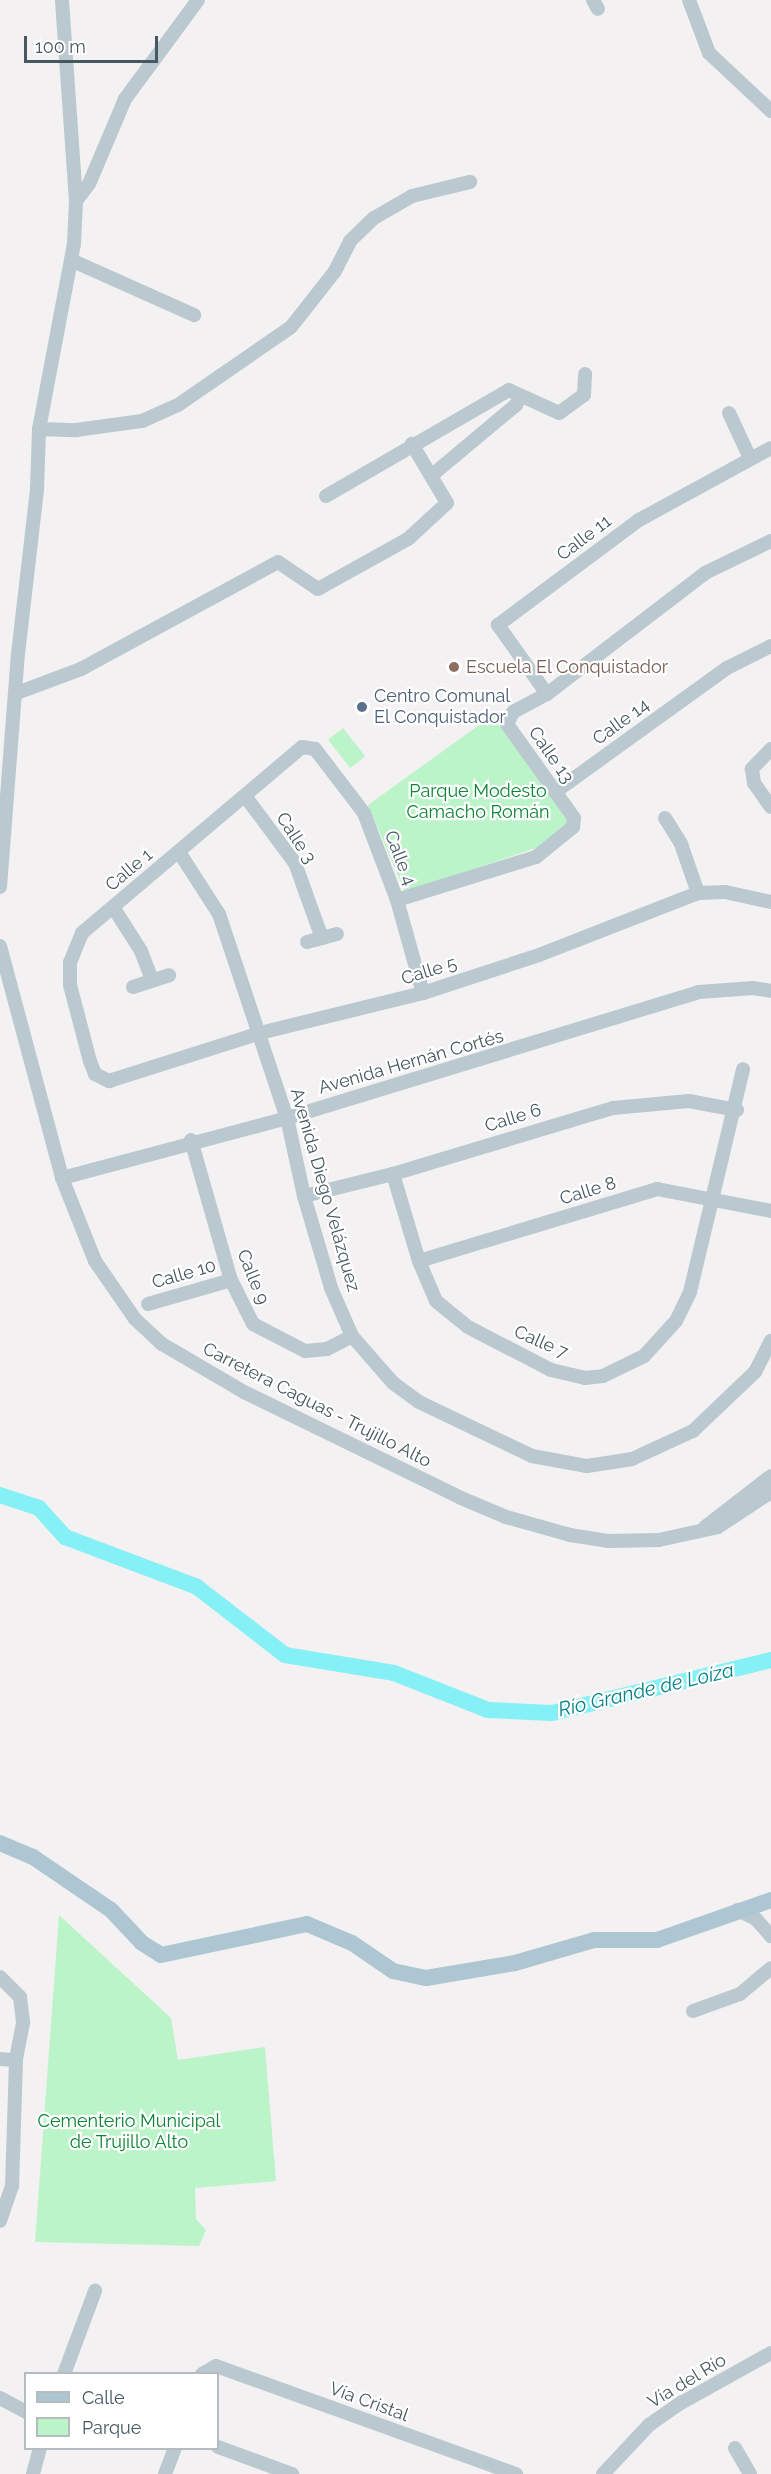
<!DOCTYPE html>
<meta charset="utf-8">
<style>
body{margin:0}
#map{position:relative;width:771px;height:2474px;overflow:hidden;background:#f3f1f1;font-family:Raleway,sans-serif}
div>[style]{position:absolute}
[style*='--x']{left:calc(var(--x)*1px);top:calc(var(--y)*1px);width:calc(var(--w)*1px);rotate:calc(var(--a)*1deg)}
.green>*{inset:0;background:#bcf4c9;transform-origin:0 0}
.river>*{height:16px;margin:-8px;padding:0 8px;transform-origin:8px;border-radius:8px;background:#85f0f5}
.minor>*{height:14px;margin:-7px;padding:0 7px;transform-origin:7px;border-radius:7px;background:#bac8cf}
.major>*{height:16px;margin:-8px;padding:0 8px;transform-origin:8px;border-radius:8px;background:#aec6d2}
.dots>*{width:16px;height:16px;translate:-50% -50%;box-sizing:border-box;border:3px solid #fff;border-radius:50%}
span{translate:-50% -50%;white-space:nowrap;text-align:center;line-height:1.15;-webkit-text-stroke:4.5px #fff;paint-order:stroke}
.street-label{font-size:18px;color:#465860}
.education-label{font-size:18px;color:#785e54}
.left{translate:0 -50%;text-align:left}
.service-label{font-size:18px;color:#4e5e75}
.park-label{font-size:18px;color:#0e8536}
.water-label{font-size:20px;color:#058187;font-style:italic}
.legend{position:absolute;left:24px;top:2372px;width:195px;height:78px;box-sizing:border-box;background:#fff;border:2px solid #b5bcbf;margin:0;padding:8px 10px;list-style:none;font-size:18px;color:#465860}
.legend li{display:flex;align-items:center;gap:12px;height:30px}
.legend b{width:30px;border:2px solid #b5bcbf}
.scale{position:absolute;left:24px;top:36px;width:134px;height:27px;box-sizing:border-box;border:3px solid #465860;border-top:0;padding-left:8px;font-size:18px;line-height:21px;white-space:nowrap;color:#465860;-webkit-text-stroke:4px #fff;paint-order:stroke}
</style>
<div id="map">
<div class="green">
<div style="clip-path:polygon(493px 715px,568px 822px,536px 848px,405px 892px,368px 805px)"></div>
<div style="left:343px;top:728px;width:36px;height:19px;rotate:52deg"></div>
<div style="clip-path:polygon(59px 1915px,171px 2018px,178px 2060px,265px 2047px,276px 2181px,195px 2188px,196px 2219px,206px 2230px,199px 2246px,35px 2242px)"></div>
</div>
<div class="river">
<div style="--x:0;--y:1495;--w:41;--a:18.4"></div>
<div style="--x:39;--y:1508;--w:39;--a:48"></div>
<div style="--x:65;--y:1537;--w:141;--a:20.7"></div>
<div style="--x:197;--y:1587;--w:111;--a:37.7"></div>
<div style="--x:285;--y:1655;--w:110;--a:9.4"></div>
<div style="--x:394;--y:1673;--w:101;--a:21.5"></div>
<div style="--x:488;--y:1710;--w:64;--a:2.7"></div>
<div style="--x:552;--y:1713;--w:225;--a:-13.6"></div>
</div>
<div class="minor">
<div style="--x:593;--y:0;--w:10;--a:61"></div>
<div style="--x:689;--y:0;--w:57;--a:69.3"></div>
<div style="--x:709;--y:53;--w:85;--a:43.1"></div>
<div style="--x:76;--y:201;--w:21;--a:-53"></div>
<div style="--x:89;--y:184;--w:92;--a:-67"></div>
<div style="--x:125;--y:99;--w:123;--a:-53.6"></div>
<div style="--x:71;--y:260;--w:135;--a:24.1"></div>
<div style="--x:729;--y:413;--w:50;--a:65"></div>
<div style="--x:39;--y:429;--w:37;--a:2"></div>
<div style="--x:76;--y:430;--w:67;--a:-7.8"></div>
<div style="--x:142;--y:421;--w:39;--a:-24"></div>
<div style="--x:178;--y:405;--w:137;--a:-34.6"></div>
<div style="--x:291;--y:327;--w:71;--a:-51.8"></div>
<div style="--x:335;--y:271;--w:34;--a:-63"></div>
<div style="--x:350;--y:241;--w:33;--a:-44"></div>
<div style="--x:374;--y:218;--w:44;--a:-30.1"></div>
<div style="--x:412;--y:196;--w:60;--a:-13.6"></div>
<div style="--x:431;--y:476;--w:111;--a:-39.9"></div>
<div style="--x:516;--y:405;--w:10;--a:-66"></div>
<div style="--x:326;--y:496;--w:211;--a:-30.1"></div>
<div style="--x:509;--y:390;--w:55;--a:24.7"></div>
<div style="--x:559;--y:413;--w:31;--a:-36"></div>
<div style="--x:584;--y:395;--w:21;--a:-87"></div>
<div style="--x:17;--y:693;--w:68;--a:-20.6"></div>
<div style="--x:81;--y:669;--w:224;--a:-28.5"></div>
<div style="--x:278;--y:562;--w:48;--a:34"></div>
<div style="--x:318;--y:589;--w:103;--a:-29.1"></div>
<div style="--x:408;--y:539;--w:53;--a:-42.7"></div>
<div style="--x:447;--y:503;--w:69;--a:-120.7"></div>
<div style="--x:547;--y:694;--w:85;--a:-125.4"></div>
<div style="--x:498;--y:625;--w:176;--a:-36.7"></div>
<div style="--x:639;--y:520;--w:150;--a:-28.6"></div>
<div style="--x:771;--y:749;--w:28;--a:134"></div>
<div style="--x:752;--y:769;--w:14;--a:82"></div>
<div style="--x:754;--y:783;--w:29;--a:55"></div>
<div style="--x:555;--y:792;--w:212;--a:-35.8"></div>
<div style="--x:727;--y:668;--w:49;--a:-26.6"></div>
<div style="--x:245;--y:796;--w:84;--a:53.3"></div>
<div style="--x:295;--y:863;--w:80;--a:70.2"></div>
<div style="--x:665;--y:818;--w:31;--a:58"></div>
<div style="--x:681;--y:844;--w:52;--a:70.9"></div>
<div style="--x:179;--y:852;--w:74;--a:57.2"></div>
<div style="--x:219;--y:914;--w:215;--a:71.6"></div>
<div style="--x:287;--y:1118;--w:80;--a:77.7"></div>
<div style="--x:304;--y:1196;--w:96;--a:73.6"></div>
<div style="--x:331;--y:1288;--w:52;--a:66.4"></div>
<div style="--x:352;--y:1336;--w:62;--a:48.9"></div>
<div style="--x:393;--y:1383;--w:32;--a:36"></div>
<div style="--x:419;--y:1402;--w:125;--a:25.5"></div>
<div style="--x:532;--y:1456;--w:56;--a:10.3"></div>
<div style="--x:587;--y:1466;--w:46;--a:-8.8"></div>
<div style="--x:632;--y:1459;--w:67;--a:-24.7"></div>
<div style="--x:693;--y:1431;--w:86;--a:-43.6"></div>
<div style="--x:755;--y:1372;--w:35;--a:-63"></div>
<div style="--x:0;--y:887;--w:234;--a:-85.6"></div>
<div style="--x:18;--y:654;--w:165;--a:-83.4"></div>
<div style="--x:37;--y:490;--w:61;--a:-88.1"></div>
<div style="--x:39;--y:429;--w:188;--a:-79.3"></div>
<div style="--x:74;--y:244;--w:43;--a:-87.3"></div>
<div style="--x:76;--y:201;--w:201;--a:-94"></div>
<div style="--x:397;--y:900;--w:145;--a:-17.2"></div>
<div style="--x:536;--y:857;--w:48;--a:-39"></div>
<div style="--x:573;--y:827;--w:9;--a:-84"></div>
<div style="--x:574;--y:818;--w:115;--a:-125.5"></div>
<div style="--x:507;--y:724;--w:13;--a:-63"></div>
<div style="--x:513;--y:712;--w:38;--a:-28"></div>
<div style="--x:547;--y:694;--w:199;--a:-37.4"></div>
<div style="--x:705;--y:573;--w:73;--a:-25.9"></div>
<div style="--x:113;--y:907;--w:52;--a:57.5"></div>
<div style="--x:141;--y:951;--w:31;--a:69"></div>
<div style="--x:307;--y:942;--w:31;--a:-15"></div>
<div style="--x:0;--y:946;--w:240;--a:75"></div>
<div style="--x:62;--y:1178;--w:89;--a:68.3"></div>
<div style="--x:95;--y:1261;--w:70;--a:55.4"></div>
<div style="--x:135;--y:1319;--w:37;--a:43"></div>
<div style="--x:162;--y:1344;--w:97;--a:30.3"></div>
<div style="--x:246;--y:1393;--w:239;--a:26"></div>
<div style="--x:461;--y:1498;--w:49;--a:22.9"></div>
<div style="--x:506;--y:1517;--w:66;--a:15.7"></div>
<div style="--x:570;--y:1535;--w:38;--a:9"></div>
<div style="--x:608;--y:1541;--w:51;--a:-1.1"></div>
<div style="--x:659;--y:1540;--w:60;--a:-12.4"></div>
<div style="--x:718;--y:1527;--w:64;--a:-33.4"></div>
<div style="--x:133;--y:987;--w:38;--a:-18"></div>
<div style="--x:423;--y:993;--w:97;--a:-105.6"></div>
<div style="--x:397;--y:900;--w:93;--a:-110.8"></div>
<div style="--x:364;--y:813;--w:81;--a:-127.4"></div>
<div style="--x:315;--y:749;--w:13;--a:-171"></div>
<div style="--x:302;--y:747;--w:288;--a:139.8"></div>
<div style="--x:82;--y:933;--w:31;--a:112"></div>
<div style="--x:70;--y:962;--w:23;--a:90"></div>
<div style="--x:70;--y:985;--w:79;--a:75.3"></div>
<div style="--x:90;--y:1061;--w:14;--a:69"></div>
<div style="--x:95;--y:1074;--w:16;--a:27"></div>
<div style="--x:109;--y:1081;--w:158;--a:-17.6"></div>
<div style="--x:260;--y:1033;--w:168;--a:-13.8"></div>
<div style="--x:423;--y:993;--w:122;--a:-18.1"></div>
<div style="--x:539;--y:955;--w:171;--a:-21.3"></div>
<div style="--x:698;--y:893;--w:27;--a:-2"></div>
<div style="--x:725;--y:892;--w:47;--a:12.3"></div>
<div style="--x:191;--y:1140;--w:146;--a:74.1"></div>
<div style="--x:231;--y:1280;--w:49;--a:63.4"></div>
<div style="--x:253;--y:1324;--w:59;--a:27.4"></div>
<div style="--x:305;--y:1351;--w:22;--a:-5"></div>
<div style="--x:327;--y:1349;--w:28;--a:-27"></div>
<div style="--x:393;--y:1174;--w:91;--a:73.4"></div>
<div style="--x:419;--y:1261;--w:43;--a:67"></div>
<div style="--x:436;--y:1301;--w:41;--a:39.1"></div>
<div style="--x:468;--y:1327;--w:93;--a:27.4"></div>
<div style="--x:551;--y:1370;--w:35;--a:13"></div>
<div style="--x:585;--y:1378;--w:18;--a:-6"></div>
<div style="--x:603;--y:1376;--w:46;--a:-26"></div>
<div style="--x:644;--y:1356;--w:47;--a:-47.6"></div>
<div style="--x:676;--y:1321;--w:32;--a:-64"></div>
<div style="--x:690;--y:1292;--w:229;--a:-76.6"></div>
<div style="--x:62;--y:1178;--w:233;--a:-14.9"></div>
<div style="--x:287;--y:1118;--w:431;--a:-17"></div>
<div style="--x:699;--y:992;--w:54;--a:-4.2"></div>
<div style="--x:753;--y:988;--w:18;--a:9"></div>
<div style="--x:304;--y:1196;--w:92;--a:-13.9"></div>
<div style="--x:393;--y:1174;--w:230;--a:-16.7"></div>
<div style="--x:613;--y:1108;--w:76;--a:-5.3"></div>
<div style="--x:689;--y:1101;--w:49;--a:10.6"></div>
<div style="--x:419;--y:1261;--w:249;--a:-16.8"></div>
<div style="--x:657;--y:1189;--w:116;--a:10.9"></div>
<div style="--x:148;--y:1304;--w:86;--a:-16.1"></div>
<div style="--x:705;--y:1527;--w:83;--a:-37.7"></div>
<div style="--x:738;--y:1910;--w:20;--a:27"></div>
<div style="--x:756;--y:1919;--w:23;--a:49"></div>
<div style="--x:0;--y:1977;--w:28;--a:45"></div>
<div style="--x:20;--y:1997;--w:26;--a:83"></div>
<div style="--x:23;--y:2023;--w:38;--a:101"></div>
<div style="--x:16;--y:2060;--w:126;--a:91.8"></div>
<div style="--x:12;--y:2186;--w:37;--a:109"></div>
<div style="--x:693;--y:2011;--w:50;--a:-19.9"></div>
<div style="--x:740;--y:1994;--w:40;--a:-40"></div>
<div style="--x:0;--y:2059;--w:16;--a:4"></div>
<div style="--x:64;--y:2374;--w:89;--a:-69.5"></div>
<div style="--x:202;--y:2374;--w:16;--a:-30"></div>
<div style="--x:216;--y:2366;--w:319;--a:19.8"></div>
<div style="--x:0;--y:2398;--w:30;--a:28"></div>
<div style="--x:218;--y:2447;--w:79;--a:20"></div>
<div style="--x:735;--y:2448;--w:30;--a:60"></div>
<div style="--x:33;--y:2474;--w:27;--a:-75"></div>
<div style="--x:165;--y:2474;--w:28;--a:-69"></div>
<div style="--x:603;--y:2474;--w:67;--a:-46.8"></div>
<div style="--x:649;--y:2425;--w:39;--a:-35"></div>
<div style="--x:681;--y:2403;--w:103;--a:-29.1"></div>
</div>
<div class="major">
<div style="--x:0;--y:1843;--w:36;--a:23"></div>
<div style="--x:33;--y:1857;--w:94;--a:34.2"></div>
<div style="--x:111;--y:1910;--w:45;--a:46.8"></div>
<div style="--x:142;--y:1943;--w:22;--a:32"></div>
<div style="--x:161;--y:1955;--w:149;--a:-12"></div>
<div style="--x:307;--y:1924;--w:49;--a:22.9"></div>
<div style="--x:352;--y:1943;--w:50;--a:34.3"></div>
<div style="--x:393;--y:1971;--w:34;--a:12"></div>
<div style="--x:426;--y:1978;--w:90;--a:-9.6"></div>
<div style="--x:515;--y:1963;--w:82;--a:-16.2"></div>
<div style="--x:594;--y:1940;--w:63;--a:0"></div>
<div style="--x:657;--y:1940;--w:121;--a:-19.3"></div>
</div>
<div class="dots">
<div style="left:454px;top:667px;background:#8d6e63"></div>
<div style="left:362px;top:707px;background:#5c6f8a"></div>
</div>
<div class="street-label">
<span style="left:584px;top:538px;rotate:-37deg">Calle 11</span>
<span style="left:621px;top:722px;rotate:-36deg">Calle 14</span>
<span style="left:551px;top:755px;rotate:55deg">Calle 13</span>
<span style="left:296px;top:838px;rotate:57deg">Calle 3</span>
<span style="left:400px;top:858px;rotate:69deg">Calle 4</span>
<span style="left:129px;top:870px;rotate:-40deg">Calle 1</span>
<span style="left:429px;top:971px;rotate:-17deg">Calle 5</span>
<span style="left:411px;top:1062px;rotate:-16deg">Avenida Hernán Cortés</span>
<span style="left:513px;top:1118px;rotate:-17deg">Calle 6</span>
<span style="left:325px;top:1190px;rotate:74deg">Avenida Diego Velázquez</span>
<span style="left:588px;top:1191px;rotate:-17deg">Calle 8</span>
<span style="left:184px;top:1274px;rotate:-16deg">Calle 10</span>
<span style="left:253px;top:1277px;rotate:68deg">Calle 9</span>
<span style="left:541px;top:1342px;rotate:24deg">Calle 7</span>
<span style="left:317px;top:1405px;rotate:27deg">Carretera Caguas - Trujillo Alto</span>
<span style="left:687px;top:2381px;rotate:-31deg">Vía del Río</span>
<span style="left:369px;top:2402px;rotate:20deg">Vía Cristal</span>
</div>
<div class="education-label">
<span class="left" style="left:466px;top:667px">Escuela El Conquistador</span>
</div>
<div class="service-label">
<span class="left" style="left:374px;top:707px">Centro Comunal<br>El Conquistador</span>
</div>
<div class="park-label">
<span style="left:478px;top:802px">Parque Modesto<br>Camacho Román</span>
<span style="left:129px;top:2132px">Cementerio Municipal<br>de Trujillo Alto</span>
</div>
<div class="water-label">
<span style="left:646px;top:1690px;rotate:-13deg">Río Grande de Loíza</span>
</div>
<ul class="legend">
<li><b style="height:8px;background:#aec6d2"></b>Calle</li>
<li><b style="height:16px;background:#bcf4c9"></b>Parque</li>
</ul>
<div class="scale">100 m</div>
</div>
